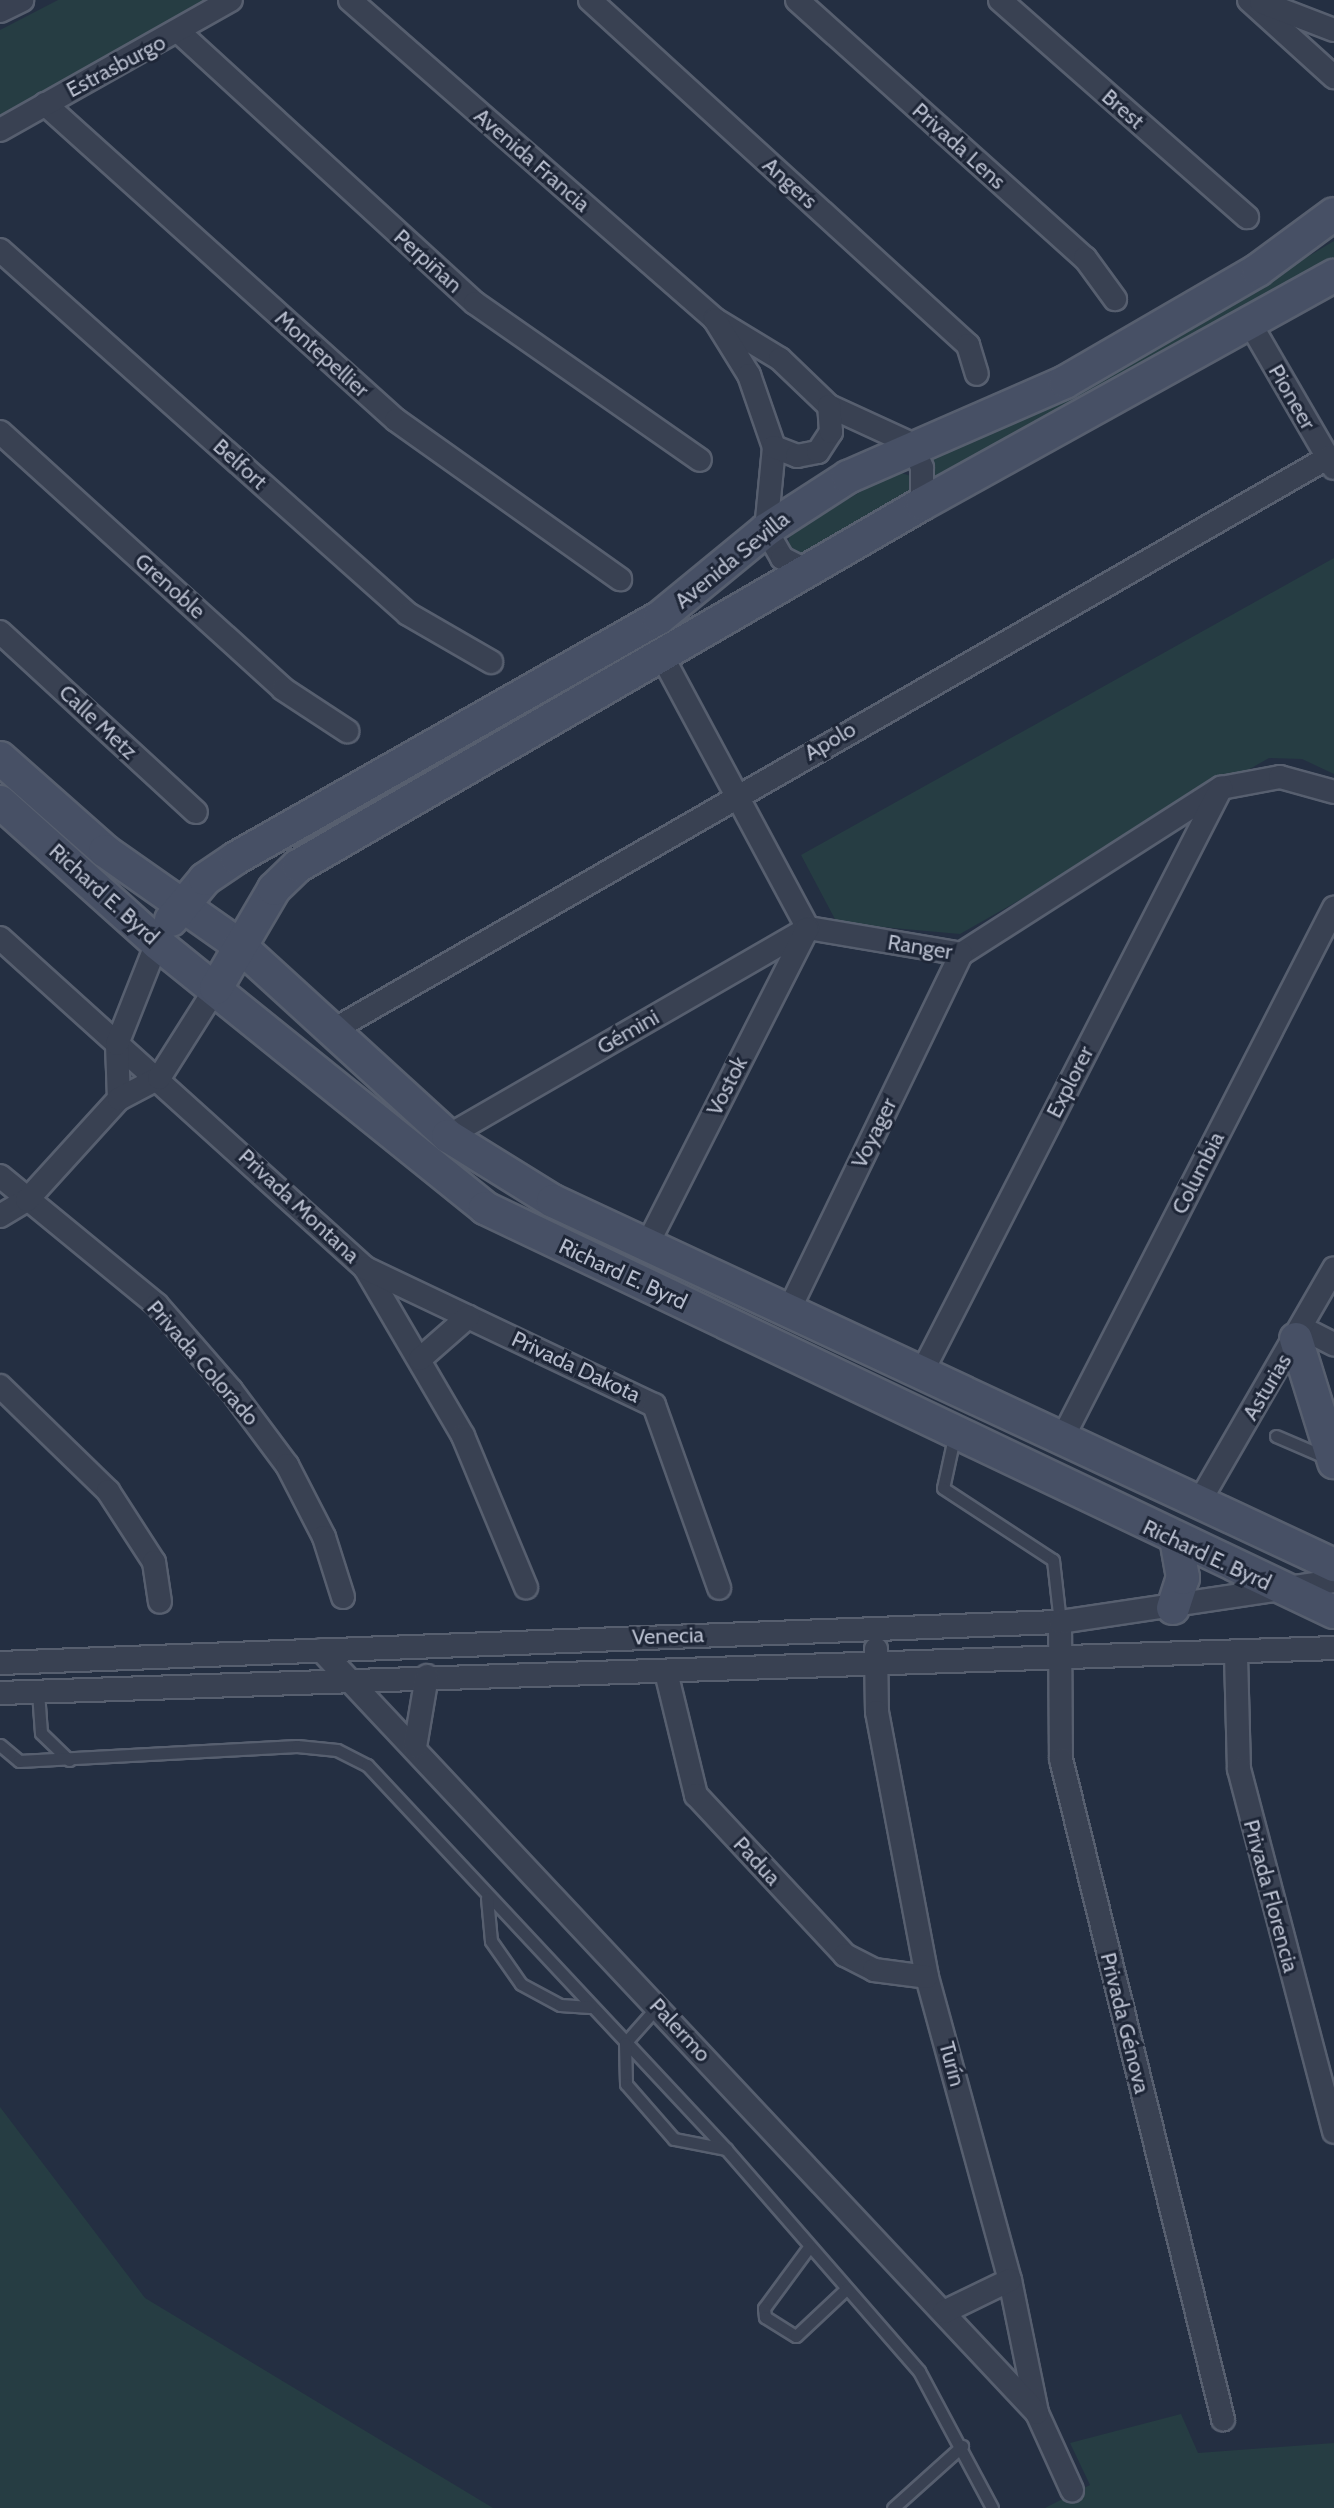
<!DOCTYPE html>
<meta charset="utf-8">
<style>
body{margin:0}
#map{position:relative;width:1334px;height:2508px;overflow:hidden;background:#242f42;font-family:Cabin,sans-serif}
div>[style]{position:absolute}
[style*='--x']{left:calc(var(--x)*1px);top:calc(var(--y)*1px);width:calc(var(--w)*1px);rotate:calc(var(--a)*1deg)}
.green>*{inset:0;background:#263d43}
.roads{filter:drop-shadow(2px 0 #575f6f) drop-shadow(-2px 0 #575f6f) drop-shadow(0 2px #575f6f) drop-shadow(0 -2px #575f6f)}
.lane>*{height:11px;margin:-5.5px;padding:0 5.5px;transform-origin:5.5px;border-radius:5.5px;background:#394152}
.street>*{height:22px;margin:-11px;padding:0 11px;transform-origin:11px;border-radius:11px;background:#394152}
.secondary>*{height:32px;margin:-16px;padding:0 16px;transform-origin:16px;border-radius:16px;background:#475065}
span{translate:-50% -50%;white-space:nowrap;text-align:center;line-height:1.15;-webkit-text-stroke:6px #1e2637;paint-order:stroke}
.street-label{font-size:22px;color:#b6bccc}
</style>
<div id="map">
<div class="green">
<div style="clip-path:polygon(58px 0,213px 0,0 122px,0 30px)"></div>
<div style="clip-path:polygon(1334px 241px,1334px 262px,939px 485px,928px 461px,1106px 377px)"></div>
<div style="clip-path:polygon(895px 471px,911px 476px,911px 493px,804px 562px,787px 548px,790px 534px)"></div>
<div style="clip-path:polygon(1334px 558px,1334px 774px,1302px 759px,1269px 758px,960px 934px,837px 923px,801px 855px)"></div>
<div style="clip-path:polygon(0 2107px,145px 2298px,493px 2508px,0 2508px)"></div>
<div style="clip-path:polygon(1181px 2414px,1198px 2453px,1334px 2443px,1334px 2508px,1045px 2508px,1090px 2485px,1070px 2443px)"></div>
</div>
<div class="roads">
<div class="lane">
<div style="--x:955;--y:1433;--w:56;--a:102.3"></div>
<div style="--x:943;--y:1488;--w:131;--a:33.2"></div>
<div style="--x:1053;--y:1560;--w:62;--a:83.6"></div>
<div style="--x:1276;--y:1436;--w:53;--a:23.2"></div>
<div style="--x:38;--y:1692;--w:41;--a:85.8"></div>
<div style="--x:41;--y:1733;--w:39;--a:44"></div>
<div style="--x:0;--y:1745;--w:25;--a:40"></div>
<div style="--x:19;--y:1761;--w:278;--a:-3.1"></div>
<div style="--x:297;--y:1746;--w:40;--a:5.7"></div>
<div style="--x:337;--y:1750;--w:34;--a:27"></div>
<div style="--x:367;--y:1765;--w:526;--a:46.93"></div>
<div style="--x:726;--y:2149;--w:294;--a:49"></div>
<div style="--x:919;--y:2371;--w:155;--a:61.9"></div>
<div style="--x:487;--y:1898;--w:43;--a:84.7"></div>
<div style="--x:491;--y:1941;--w:52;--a:55.1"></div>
<div style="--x:521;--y:1984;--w:44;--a:28.3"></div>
<div style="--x:560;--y:2005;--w:30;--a:4"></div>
<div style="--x:657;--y:2007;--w:48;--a:131.6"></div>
<div style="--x:625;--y:2043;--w:41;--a:88.6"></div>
<div style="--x:626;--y:2084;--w:73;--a:48.9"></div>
<div style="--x:674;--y:2139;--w:53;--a:10.9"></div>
<div style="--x:809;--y:2247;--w:76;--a:126.4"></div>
<div style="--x:764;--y:2308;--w:9;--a:84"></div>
<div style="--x:765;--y:2317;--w:36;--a:32"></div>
<div style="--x:796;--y:2336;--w:69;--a:-43.2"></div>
<div style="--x:893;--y:2508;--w:93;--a:-41.9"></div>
</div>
<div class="street">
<div style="--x:350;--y:0;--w:484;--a:41.2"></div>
<div style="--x:714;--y:319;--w:77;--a:31.2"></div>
<div style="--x:780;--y:359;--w:68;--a:43.8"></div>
<div style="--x:829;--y:406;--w:91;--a:24.6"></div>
<div style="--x:912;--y:444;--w:26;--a:67"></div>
<div style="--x:922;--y:468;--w:36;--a:90"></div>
<div style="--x:590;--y:0;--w:512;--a:42.39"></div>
<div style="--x:968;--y:345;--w:30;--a:73"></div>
<div style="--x:797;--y:0;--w:387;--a:41.9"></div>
<div style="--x:1085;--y:258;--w:51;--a:53.8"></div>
<div style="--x:1000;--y:0;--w:329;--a:41.3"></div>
<div style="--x:1249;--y:0;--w:115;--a:42.2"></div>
<div style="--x:1261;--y:2;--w:78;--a:21"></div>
<div style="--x:0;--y:11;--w:25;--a:-26"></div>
<div style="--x:179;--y:32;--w:401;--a:42.5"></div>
<div style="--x:475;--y:303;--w:274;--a:34.9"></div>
<div style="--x:45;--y:104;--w:472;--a:42"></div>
<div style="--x:396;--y:420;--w:275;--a:35.4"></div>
<div style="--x:0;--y:130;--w:265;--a:-29.4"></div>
<div style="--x:0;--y:250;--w:547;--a:41.74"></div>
<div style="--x:408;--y:614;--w:96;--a:30"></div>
<div style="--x:715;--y:320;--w:65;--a:58.3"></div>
<div style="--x:749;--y:375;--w:76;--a:70.9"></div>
<div style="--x:774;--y:447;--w:83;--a:95.5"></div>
<div style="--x:766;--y:530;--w:32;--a:60"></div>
<div style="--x:782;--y:558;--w:31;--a:27"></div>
<div style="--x:1251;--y:325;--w:165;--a:59.9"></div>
<div style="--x:0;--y:432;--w:382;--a:42.2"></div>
<div style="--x:283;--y:689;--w:77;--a:33.3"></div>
<div style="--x:774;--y:447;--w:25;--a:21"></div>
<div style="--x:797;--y:456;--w:21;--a:-11"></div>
<div style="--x:818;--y:452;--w:24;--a:-57"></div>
<div style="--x:831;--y:432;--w:26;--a:-94"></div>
<div style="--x:0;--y:632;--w:266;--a:42.6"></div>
<div style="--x:663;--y:658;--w:306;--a:61.8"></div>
<div style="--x:808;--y:928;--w:155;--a:9.6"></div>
<div style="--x:961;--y:954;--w:308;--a:-32.6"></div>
<div style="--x:1221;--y:788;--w:60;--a:-10.6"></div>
<div style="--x:1280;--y:777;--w:56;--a:15.5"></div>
<div style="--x:0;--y:938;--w:492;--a:42.1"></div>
<div style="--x:365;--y:1268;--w:194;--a:59.7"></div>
<div style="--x:463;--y:1436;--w:164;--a:67.4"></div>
<div style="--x:335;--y:1029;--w:1145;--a:-29.92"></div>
<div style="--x:119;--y:1099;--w:55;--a:-92.1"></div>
<div style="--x:117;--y:1044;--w:109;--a:-68.4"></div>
<div style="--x:448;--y:1136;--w:416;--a:-30"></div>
<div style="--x:0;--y:1176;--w:203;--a:39.4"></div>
<div style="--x:157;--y:1305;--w:113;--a:49"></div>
<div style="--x:231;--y:1390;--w:94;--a:53.3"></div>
<div style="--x:287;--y:1465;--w:81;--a:62.8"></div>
<div style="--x:324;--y:1537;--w:63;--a:72.4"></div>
<div style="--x:0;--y:1216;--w:31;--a:-31"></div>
<div style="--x:27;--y:1200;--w:137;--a:-47.7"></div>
<div style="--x:119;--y:1099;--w:45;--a:-27.7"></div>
<div style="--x:159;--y:1078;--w:107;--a:-57.7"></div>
<div style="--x:647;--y:1245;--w:354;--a:-63.1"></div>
<div style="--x:365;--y:1268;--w:320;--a:25.4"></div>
<div style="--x:654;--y:1405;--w:194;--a:70.4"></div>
<div style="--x:788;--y:1312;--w:398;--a:-64.2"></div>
<div style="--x:1302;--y:1328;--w:36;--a:27"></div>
<div style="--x:420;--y:1359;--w:64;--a:-41.2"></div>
<div style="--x:920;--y:1376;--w:661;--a:-62.89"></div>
<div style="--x:0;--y:1386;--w:151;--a:44.2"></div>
<div style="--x:108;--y:1491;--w:85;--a:57.1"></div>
<div style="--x:154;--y:1562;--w:40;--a:81.5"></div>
<div style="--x:1062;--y:1439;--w:597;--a:-62.88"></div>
<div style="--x:1198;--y:1504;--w:272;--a:-60"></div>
<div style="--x:1060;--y:1622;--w:137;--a:89.6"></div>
<div style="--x:1061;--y:1759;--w:680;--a:76.21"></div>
<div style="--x:876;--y:1649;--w:63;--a:89.1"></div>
<div style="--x:877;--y:1712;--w:270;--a:79.3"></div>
<div style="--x:927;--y:1977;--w:314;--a:74.7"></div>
<div style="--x:1010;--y:2280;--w:136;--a:78.5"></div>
<div style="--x:1037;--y:2413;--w:85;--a:65.6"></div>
<div style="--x:321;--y:1650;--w:1046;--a:46.82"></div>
<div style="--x:1236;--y:1655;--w:114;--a:88.5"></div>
<div style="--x:1239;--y:1769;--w:375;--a:75.3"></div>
<div style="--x:0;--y:1663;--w:1061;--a:-2.22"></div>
<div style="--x:1060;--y:1622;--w:277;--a:-8.5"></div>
<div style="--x:666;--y:1672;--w:127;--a:76.3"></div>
<div style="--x:696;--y:1795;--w:219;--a:47"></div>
<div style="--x:845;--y:1955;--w:33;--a:27"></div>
<div style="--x:874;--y:1970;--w:53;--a:7.5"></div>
<div style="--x:0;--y:1693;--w:1335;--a:-1.93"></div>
<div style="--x:415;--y:1747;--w:72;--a:-80.4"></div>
<div style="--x:944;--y:2312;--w:73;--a:-25.9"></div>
</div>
<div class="secondary">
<div style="--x:0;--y:758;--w:140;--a:41.5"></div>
<div style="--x:105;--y:851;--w:165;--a:35.1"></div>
<div style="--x:240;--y:946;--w:282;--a:42.4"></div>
<div style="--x:448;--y:1136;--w:123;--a:31.8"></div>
<div style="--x:553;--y:1201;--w:862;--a:24.99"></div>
<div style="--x:0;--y:802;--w:211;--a:41.9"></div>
<div style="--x:157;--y:943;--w:422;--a:38.9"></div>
<div style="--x:485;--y:1208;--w:940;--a:25.45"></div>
<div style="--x:171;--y:920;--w:53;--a:-50.3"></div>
<div style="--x:205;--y:879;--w:37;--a:-34"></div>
<div style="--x:236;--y:858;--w:486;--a:-29.6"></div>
<div style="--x:659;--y:618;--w:139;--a:-39.4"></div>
<div style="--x:766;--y:530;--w:98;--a:-32.9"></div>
<div style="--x:848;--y:477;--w:237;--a:-23.6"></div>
<div style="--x:1065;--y:382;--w:223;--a:-30.1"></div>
<div style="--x:1258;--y:270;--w:94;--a:-36.4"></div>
<div style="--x:216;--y:988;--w:115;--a:-59.6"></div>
<div style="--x:274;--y:889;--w:33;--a:-44"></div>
<div style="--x:298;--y:866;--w:721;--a:-30.12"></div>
<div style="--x:922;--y:504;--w:471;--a:-29"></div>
<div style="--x:1296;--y:1339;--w:129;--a:72.8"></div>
<div style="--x:1173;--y:1608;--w:32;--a:-72"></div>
<div style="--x:1183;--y:1578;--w:36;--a:-100"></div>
</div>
</div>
<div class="street-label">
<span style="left:116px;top:66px;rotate:-28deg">Estrasburgo</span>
<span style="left:1123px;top:109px;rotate:41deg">Brest</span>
<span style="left:959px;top:146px;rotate:42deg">Privada Lens</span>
<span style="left:532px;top:160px;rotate:41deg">Avenida Francia</span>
<span style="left:790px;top:183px;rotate:42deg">Angers</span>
<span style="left:428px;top:261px;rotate:42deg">Perpiñan</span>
<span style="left:322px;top:354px;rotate:42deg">Montepellier</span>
<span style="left:1292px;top:397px;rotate:60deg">Pioneer</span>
<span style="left:240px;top:464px;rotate:42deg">Belfort</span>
<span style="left:732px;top:560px;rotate:-39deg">Avenida Sevilla</span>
<span style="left:170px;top:586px;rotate:42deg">Grenoble</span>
<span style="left:98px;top:722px;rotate:43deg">Calle Metz</span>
<span style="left:830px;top:741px;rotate:-30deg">Apolo</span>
<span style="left:104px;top:894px;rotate:42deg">Richard E. Byrd</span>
<span style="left:920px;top:947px;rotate:9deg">Ranger</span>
<span style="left:628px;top:1032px;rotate:-30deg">Gémini</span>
<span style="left:1070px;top:1082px;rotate:-63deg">Explorer</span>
<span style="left:727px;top:1086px;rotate:-63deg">Vostok</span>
<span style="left:874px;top:1133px;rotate:-64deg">Voyager</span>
<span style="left:1198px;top:1173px;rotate:-63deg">Columbia</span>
<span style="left:299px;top:1206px;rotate:43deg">Privada Montana</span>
<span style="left:623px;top:1274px;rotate:25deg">Richard E. Byrd</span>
<span style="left:203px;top:1363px;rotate:49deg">Privada Colorado</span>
<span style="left:576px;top:1367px;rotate:25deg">Privada Dakota</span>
<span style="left:1267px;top:1387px;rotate:-59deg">Asturias</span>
<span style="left:1207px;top:1555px;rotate:25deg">Richard E. Byrd</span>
<span style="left:668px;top:1636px;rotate:-2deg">Venecia</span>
<span style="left:757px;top:1861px;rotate:47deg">Padua</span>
<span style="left:1271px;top:1896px;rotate:75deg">Privada Florencia</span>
<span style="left:1125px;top:2023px;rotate:76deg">Privada Génova</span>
<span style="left:680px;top:2030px;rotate:47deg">Palermo</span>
<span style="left:952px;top:2064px;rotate:75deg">Turín</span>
</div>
</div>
